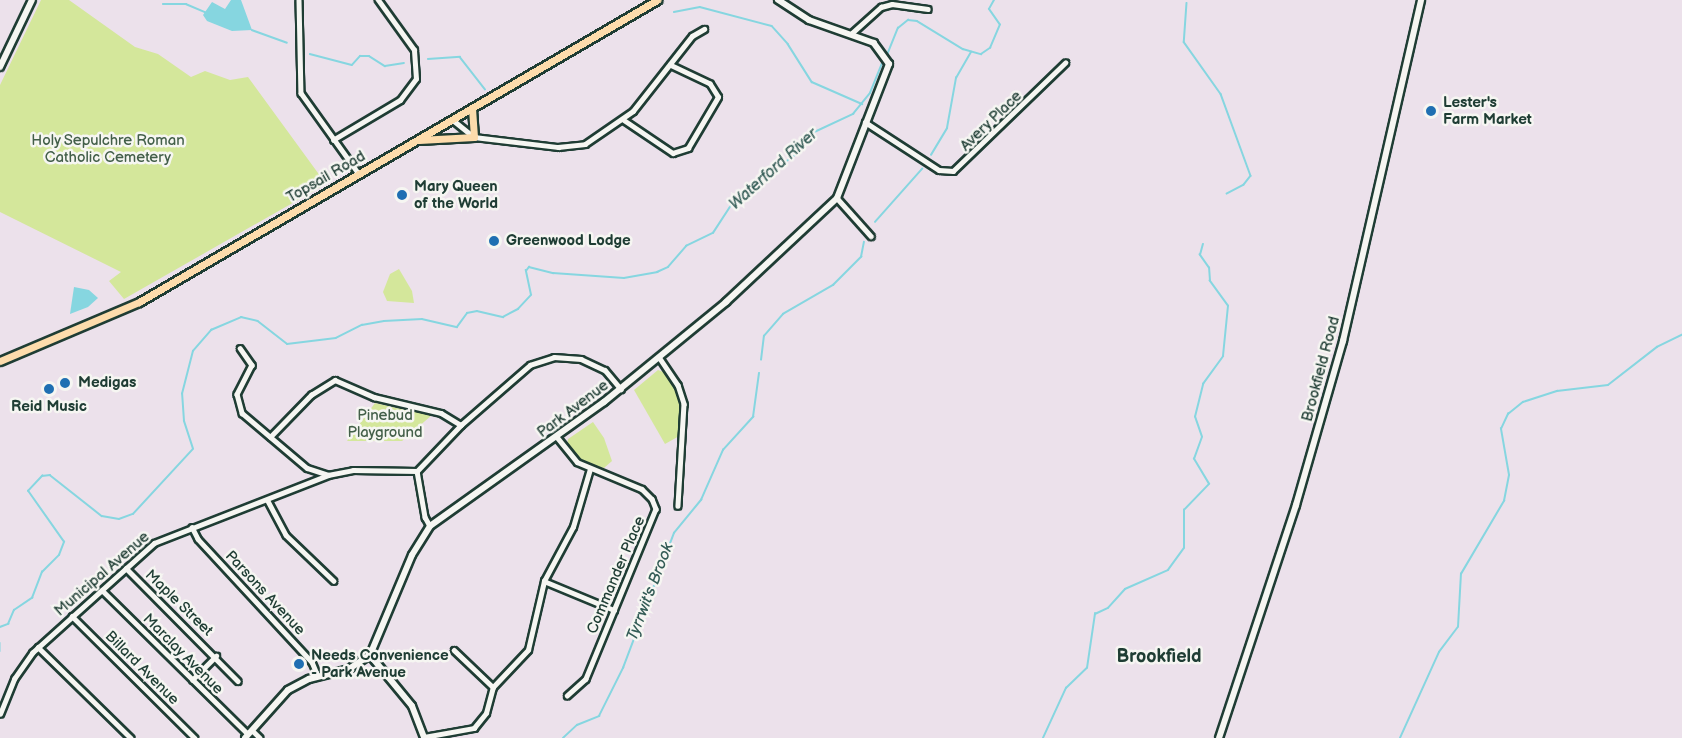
<!DOCTYPE html>
<style>
body{margin:0}
#map{position:relative;width:1682px;height:738px;overflow:hidden;background:#ece1eb;font-family:"Balsamiq Sans",sans-serif}
div>[style]{position:absolute}
[style*='--x']{left:calc(var(--x)*1px);top:calc(var(--y)*1px);width:calc(var(--w)*1px);rotate:calc(var(--a)*1deg)}
.green>*{inset:0;background:#d4e79b}
.water>*{inset:0;background:#86d6e0}
.stream>*{height:1.5px;margin:-0.75px;padding:0 0.75px;transform-origin:0.75px;border-radius:0.75px;background:#86d6e0}
.roads{filter:drop-shadow(2px 0 #1f3d34) drop-shadow(-2px 0 #1f3d34) drop-shadow(0 2px #1f3d34) drop-shadow(0 -2px #1f3d34)}
.street>*{height:4.5px;margin:-2.25px;padding:0 2.25px;transform-origin:2.25px;border-radius:2.25px;background:#f6f6f2}
.secondary>*{height:6px;margin:-3px;padding:0 3px;transform-origin:3px;border-radius:3px;background:#f6f6f2}
.primary>*{height:7px;margin:-3.5px;padding:0 3.5px;transform-origin:3.5px;border-radius:3.5px;background:#fddcac}
.dots>*{width:16px;height:16px;translate:-50% -50%;box-sizing:border-box;border:3px solid #f6f6f2;border-radius:50%}
span{translate:-50% -50%;white-space:nowrap;text-align:center;line-height:1.15;-webkit-text-stroke:5px #f6f6f2;paint-order:stroke}
.poi-label{font-size:15px;color:#1f3d34;font-weight:700}
.left{translate:0 -50%;text-align:left}
.street-label{font-size:15px;color:#1f3d34}
.park-label{font-size:15px;color:#435f49}
.water-label{font-size:16px;color:#345c56;font-style:italic}
.quarter-label{font-size:18px;color:#1f3d34;font-weight:700}
</style>
<div id="map">
<div class="green">
<div style="clip-path:polygon(41px 0,69px 0,135px 47px,158px 54px,191px 77px,205px 71px,230px 80px,248px 77px,326px 184px,124px 299px,109px 281px,121px 272px,0 212px,0 85px)"></div>
<div style="clip-path:polygon(399px 269px,412px 291px,414px 303px,387px 301px,383px 292px,390px 274px)"></div>
<div style="clip-path:polygon(658px 370px,666px 373px,674px 384px,682px 408px,681px 435px,665px 444px,634px 390px)"></div>
<div style="clip-path:polygon(375px 403px,397px 408px,432px 415px,402px 441px,347px 441px)"></div>
<div style="clip-path:polygon(593px 422px,604px 438px,612px 461px,604px 468px,580px 462px,567px 446px,568px 439px)"></div>
</div>
<div class="water">
<div style="clip-path:polygon(231px 0,241px 0,252px 30px,232px 31px,207px 21px,203px 15px,212px 2px,225px 9px)"></div>
<div style="clip-path:polygon(74px 287px,89px 290px,98px 298px,88px 307px,70px 314px)"></div>
</div>
<div class="stream">
<div style="--x:1187;--y:3;--w:39;--a:94"></div>
<div style="--x:1184;--y:42;--w:64;--a:54.6"></div>
<div style="--x:1221;--y:94;--w:87;--a:69.9"></div>
<div style="--x:1251;--y:176;--w:11;--a:128"></div>
<div style="--x:1244;--y:185;--w:19;--a:152"></div>
<div style="--x:163;--y:4;--w:23;--a:0"></div>
<div style="--x:186;--y:4;--w:21;--a:23"></div>
<div style="--x:674;--y:12;--w:26;--a:-11"></div>
<div style="--x:700;--y:7;--w:74;--a:14.8"></div>
<div style="--x:772;--y:26;--w:24;--a:48"></div>
<div style="--x:788;--y:44;--w:45;--a:57.7"></div>
<div style="--x:812;--y:82;--w:55;--a:23.7"></div>
<div style="--x:252;--y:30;--w:37;--a:20"></div>
<div style="--x:310;--y:54;--w:43;--a:14.7"></div>
<div style="--x:352;--y:65;--w:12;--a:-48"></div>
<div style="--x:360;--y:56;--w:9;--a:0"></div>
<div style="--x:369;--y:56;--w:19;--a:32"></div>
<div style="--x:385;--y:66;--w:19;--a:-9"></div>
<div style="--x:887;--y:55;--w:29;--a:-68"></div>
<div style="--x:898;--y:28;--w:13;--a:-39"></div>
<div style="--x:908;--y:20;--w:9;--a:6"></div>
<div style="--x:917;--y:21;--w:54;--a:31.3"></div>
<div style="--x:963;--y:49;--w:19;--a:16"></div>
<div style="--x:981;--y:54;--w:11;--a:-34"></div>
<div style="--x:990;--y:48;--w:25;--a:-67"></div>
<div style="--x:1000;--y:25;--w:19;--a:-125"></div>
<div style="--x:989;--y:9;--w:10;--a:-61"></div>
<div style="--x:428;--y:59;--w:32;--a:-4"></div>
<div style="--x:460;--y:57;--w:41;--a:52"></div>
<div style="--x:931;--y:155;--w:31;--a:-59"></div>
<div style="--x:947;--y:128;--w:51;--a:-79.8"></div>
<div style="--x:956;--y:78;--w:30;--a:-60"></div>
<div style="--x:875;--y:222;--w:71;--a:-48.4"></div>
<div style="--x:761;--y:360;--w:24;--a:-83"></div>
<div style="--x:764;--y:336;--w:29;--a:-49"></div>
<div style="--x:783;--y:314;--w:58;--a:-30.1"></div>
<div style="--x:833;--y:285;--w:40;--a:-45"></div>
<div style="--x:861;--y:257;--w:15;--a:-79"></div>
<div style="--x:0;--y:627;--w:9;--a:-21"></div>
<div style="--x:8;--y:624;--w:15;--a:-67"></div>
<div style="--x:14;--y:610;--w:22;--a:-34"></div>
<div style="--x:32;--y:598;--w:28;--a:-69"></div>
<div style="--x:42;--y:572;--w:24;--a:-45"></div>
<div style="--x:59;--y:555;--w:14;--a:-69"></div>
<div style="--x:64;--y:542;--w:62;--a:-125.2"></div>
<div style="--x:28;--y:491;--w:21;--a:-47"></div>
<div style="--x:42;--y:476;--w:8;--a:-7"></div>
<div style="--x:50;--y:475;--w:66;--a:38.3"></div>
<div style="--x:102;--y:516;--w:17;--a:10"></div>
<div style="--x:119;--y:519;--w:15;--a:-20"></div>
<div style="--x:133;--y:514;--w:88;--a:-47.3"></div>
<div style="--x:193;--y:449;--w:29;--a:-108"></div>
<div style="--x:184;--y:421;--w:27;--a:-94"></div>
<div style="--x:182;--y:394;--w:44;--a:-75.7"></div>
<div style="--x:193;--y:351;--w:28;--a:-49"></div>
<div style="--x:211;--y:330;--w:33;--a:-23"></div>
<div style="--x:241;--y:317;--w:17;--a:13"></div>
<div style="--x:258;--y:321;--w:37;--a:38"></div>
<div style="--x:287;--y:344;--w:49;--a:-7"></div>
<div style="--x:336;--y:338;--w:29;--a:-27"></div>
<div style="--x:362;--y:325;--w:22;--a:-10"></div>
<div style="--x:384;--y:321;--w:38;--a:-3"></div>
<div style="--x:422;--y:319;--w:36;--a:13"></div>
<div style="--x:457;--y:327;--w:17;--a:-54"></div>
<div style="--x:467;--y:313;--w:10;--a:-11"></div>
<div style="--x:477;--y:311;--w:27;--a:13"></div>
<div style="--x:503;--y:317;--w:17;--a:-28"></div>
<div style="--x:518;--y:309;--w:19;--a:-47"></div>
<div style="--x:531;--y:295;--w:25;--a:-102"></div>
<div style="--x:526;--y:271;--w:5;--a:-53"></div>
<div style="--x:529;--y:267;--w:25;--a:14"></div>
<div style="--x:553;--y:273;--w:71;--a:4"></div>
<div style="--x:624;--y:278;--w:34;--a:-10"></div>
<div style="--x:657;--y:272;--w:12;--a:-24"></div>
<div style="--x:668;--y:267;--w:28;--a:-49"></div>
<div style="--x:686;--y:246;--w:30;--a:-26"></div>
<div style="--x:713;--y:233;--w:37;--a:-57"></div>
<div style="--x:733;--y:202;--w:78;--a:-37.2"></div>
<div style="--x:795;--y:155;--w:24;--a:-57"></div>
<div style="--x:808;--y:135;--w:50;--a:-25"></div>
<div style="--x:853;--y:114;--w:27;--a:-51"></div>
<div style="--x:870;--y:93;--w:37;--a:-68"></div>
<div style="--x:0;--y:643;--w:8;--a:90"></div>
<div style="--x:563;--y:738;--w:19;--a:-43"></div>
<div style="--x:577;--y:725;--w:24;--a:-22"></div>
<div style="--x:599;--y:716;--w:54;--a:-63.4"></div>
<div style="--x:623;--y:668;--w:144;--a:-69.3"></div>
<div style="--x:674;--y:533;--w:43;--a:-50.7"></div>
<div style="--x:701;--y:500;--w:55;--a:-66.3"></div>
<div style="--x:723;--y:450;--w:45;--a:-47.7"></div>
<div style="--x:753;--y:417;--w:44;--a:-82.2"></div>
<div style="--x:1043;--y:738;--w:55;--a:-65.3"></div>
<div style="--x:1066;--y:688;--w:29;--a:-44"></div>
<div style="--x:1087;--y:668;--w:55;--a:-81.6"></div>
<div style="--x:1095;--y:614;--w:14;--a:-25"></div>
<div style="--x:1108;--y:608;--w:25;--a:-48"></div>
<div style="--x:1125;--y:589;--w:47;--a:-23.8"></div>
<div style="--x:1168;--y:570;--w:27;--a:-54"></div>
<div style="--x:1184;--y:548;--w:38;--a:-90"></div>
<div style="--x:1184;--y:510;--w:36;--a:-46"></div>
<div style="--x:1209;--y:484;--w:29;--a:-121"></div>
<div style="--x:1194;--y:459;--w:23;--a:-70"></div>
<div style="--x:1202;--y:437;--w:21;--a:-109"></div>
<div style="--x:1195;--y:417;--w:34;--a:-76"></div>
<div style="--x:1203;--y:384;--w:34;--a:-54"></div>
<div style="--x:1223;--y:356;--w:50;--a:-84.3"></div>
<div style="--x:1228;--y:306;--w:31;--a:-126"></div>
<div style="--x:1210;--y:281;--w:13;--a:-94"></div>
<div style="--x:1209;--y:268;--w:16;--a:-125"></div>
<div style="--x:1200;--y:255;--w:11;--a:-75"></div>
<div style="--x:1400;--y:738;--w:94;--a:-65.6"></div>
<div style="--x:1439;--y:652;--w:31;--a:-53"></div>
<div style="--x:1458;--y:627;--w:53;--a:-86.8"></div>
<div style="--x:1461;--y:574;--w:85;--a:-59.5"></div>
<div style="--x:1504;--y:501;--w:26;--a:-79"></div>
<div style="--x:1509;--y:475;--w:47;--a:-99.9"></div>
<div style="--x:1501;--y:429;--w:17;--a:-65"></div>
<div style="--x:1508;--y:414;--w:19;--a:-39"></div>
<div style="--x:1523;--y:402;--w:36;--a:-18"></div>
<div style="--x:1557;--y:391;--w:51;--a:-6.7"></div>
<div style="--x:1608;--y:385;--w:62;--a:-37.8"></div>
<div style="--x:1657;--y:347;--w:28;--a:-26"></div>
</div>
<div class="roads">
<div class="street">
<div style="--x:299;--y:0;--w:93;--a:88.8"></div>
<div style="--x:301;--y:93;--w:100;--a:54.4"></div>
<div style="--x:852;--y:33;--w:39;--a:-42"></div>
<div style="--x:881;--y:7;--w:11;--a:-15"></div>
<div style="--x:892;--y:4;--w:36;--a:8"></div>
<div style="--x:453;--y:120;--w:27;--a:39"></div>
<div style="--x:474;--y:137;--w:85;--a:6.8"></div>
<div style="--x:558;--y:147;--w:27;--a:-6"></div>
<div style="--x:585;--y:144;--w:58;--a:-34.5"></div>
<div style="--x:633;--y:111;--w:95;--a:-51.8"></div>
<div style="--x:692;--y:36;--w:14;--a:-30"></div>
<div style="--x:624;--y:120;--w:59;--a:34"></div>
<div style="--x:673;--y:153;--w:16;--a:-18"></div>
<div style="--x:688;--y:148;--w:59;--a:-59.5"></div>
<div style="--x:718;--y:97;--w:15;--a:-122"></div>
<div style="--x:710;--y:84;--w:44;--a:-154.6"></div>
<div style="--x:865;--y:122;--w:88;--a:33"></div>
<div style="--x:939;--y:170;--w:14;--a:4"></div>
<div style="--x:953;--y:171;--w:156;--a:-44"></div>
<div style="--x:333;--y:140;--w:78;--a:-30.8"></div>
<div style="--x:400;--y:100;--w:26;--a:-53"></div>
<div style="--x:416;--y:79;--w:29;--a:-94"></div>
<div style="--x:414;--y:50;--w:62;--a:-125.8"></div>
<div style="--x:837;--y:198;--w:51;--a:48.2"></div>
<div style="--x:240;--y:348;--w:21;--a:55"></div>
<div style="--x:252;--y:365;--w:33;--a:117"></div>
<div style="--x:237;--y:394;--w:20;--a:75"></div>
<div style="--x:242;--y:413;--w:85;--a:40.2"></div>
<div style="--x:307;--y:468;--w:22;--a:18"></div>
<div style="--x:328;--y:475;--w:25;--a:-11"></div>
<div style="--x:353;--y:470;--w:64;--a:0.9"></div>
<div style="--x:417;--y:471;--w:47;--a:80.1"></div>
<div style="--x:425;--y:517;--w:10;--a:61"></div>
<div style="--x:659;--y:357;--w:34;--a:56"></div>
<div style="--x:678;--y:385;--w:20;--a:72"></div>
<div style="--x:684;--y:404;--w:102;--a:93.4"></div>
<div style="--x:270;--y:437;--w:59;--a:-45.7"></div>
<div style="--x:311;--y:395;--w:28;--a:-32"></div>
<div style="--x:335;--y:380;--w:43;--a:23.6"></div>
<div style="--x:374;--y:397;--w:69;--a:13.4"></div>
<div style="--x:441;--y:413;--w:23;--a:31"></div>
<div style="--x:557;--y:437;--w:32;--a:51"></div>
<div style="--x:577;--y:462;--w:70;--a:22.6"></div>
<div style="--x:642;--y:489;--w:14;--a:45"></div>
<div style="--x:652;--y:499;--w:11;--a:68"></div>
<div style="--x:656;--y:509;--w:184;--a:112.4"></div>
<div style="--x:586;--y:679;--w:25;--a:138"></div>
<div style="--x:417;--y:471;--w:64;--a:-46.3"></div>
<div style="--x:461;--y:425;--w:91;--a:-41"></div>
<div style="--x:530;--y:365;--w:25;--a:-18"></div>
<div style="--x:554;--y:357;--w:27;--a:4"></div>
<div style="--x:581;--y:359;--w:26;--a:25"></div>
<div style="--x:605;--y:370;--w:25;--a:50"></div>
<div style="--x:268;--y:501;--w:38;--a:62"></div>
<div style="--x:286;--y:535;--w:66;--a:43.8"></div>
<div style="--x:192;--y:527;--w:13;--a:63"></div>
<div style="--x:198;--y:539;--w:168;--a:47.2"></div>
<div style="--x:312;--y:662;--w:15;--a:67"></div>
<div style="--x:126;--y:568;--w:159;--a:45.3"></div>
<div style="--x:544;--y:581;--w:76;--a:22.5"></div>
<div style="--x:102;--y:590;--w:205;--a:44.6"></div>
<div style="--x:72;--y:616;--w:173;--a:44.8"></div>
<div style="--x:38;--y:647;--w:130;--a:44.4"></div>
<div style="--x:454;--y:650;--w:54;--a:43.5"></div>
<div style="--x:192;--y:680;--w:34;--a:-45"></div>
<div style="--x:0;--y:714;--w:38;--a:-68"></div>
<div style="--x:14;--y:679;--w:32;--a:-55"></div>
<div style="--x:32;--y:653;--w:164;--a:-42"></div>
<div style="--x:154;--y:543;--w:187;--a:-21.3"></div>
<div style="--x:252;--y:730;--w:11;--a:45"></div>
<div style="--x:424;--y:737;--w:51;--a:-10.2"></div>
<div style="--x:474;--y:728;--w:19;--a:-51"></div>
<div style="--x:486;--y:713;--w:27;--a:-75"></div>
<div style="--x:493;--y:687;--w:51;--a:-46.6"></div>
<div style="--x:528;--y:650;--w:71;--a:-76.9"></div>
<div style="--x:544;--y:581;--w:61;--a:-61.8"></div>
<div style="--x:573;--y:527;--w:60;--a:-73.7"></div>
</div>
<div class="secondary">
<div style="--x:0;--y:67;--w:74;--a:-64.5"></div>
<div style="--x:370;--y:655;--w:66;--a:50.5"></div>
<div style="--x:412;--y:706;--w:34;--a:69"></div>
<div style="--x:245;--y:738;--w:64;--a:-48.1"></div>
<div style="--x:288;--y:690;--w:24;--a:-28"></div>
<div style="--x:309;--y:679;--w:41;--a:-14"></div>
<div style="--x:349;--y:669;--w:25;--a:-34"></div>
<div style="--x:370;--y:655;--w:108;--a:-67.2"></div>
<div style="--x:412;--y:555;--w:34;--a:-58"></div>
<div style="--x:430;--y:526;--w:214;--a:-35.5"></div>
<div style="--x:604;--y:402;--w:158;--a:-39.3"></div>
<div style="--x:726;--y:302;--w:152;--a:-43.1"></div>
<div style="--x:837;--y:198;--w:144;--a:-68.8"></div>
<div style="--x:889;--y:64;--w:26;--a:-126"></div>
<div style="--x:874;--y:43;--w:69;--a:-160.5"></div>
<div style="--x:809;--y:20;--w:37;--a:-147"></div>
<div style="--x:1219;--y:738;--w:245;--a:-71.7"></div>
<div style="--x:1296;--y:505;--w:171;--a:-74"></div>
<div style="--x:1343;--y:341;--w:350;--a:-77.1"></div>
</div>
<div class="primary">
<div style="--x:419;--y:140;--w:55;--a:-3.1"></div>
<div style="--x:474;--y:137;--w:28;--a:-94"></div>
<div style="--x:0;--y:361;--w:151;--a:-23"></div>
<div style="--x:139;--y:302;--w:600;--a:-30.24"></div>
</div>
</div>
<div class="dots">
<div style="left:1431px;top:111px;background:#1f6fb2"></div>
<div style="left:402px;top:195px;background:#1f6fb2"></div>
<div style="left:494px;top:241px;background:#1f6fb2"></div>
<div style="left:65px;top:383px;background:#1f6fb2"></div>
<div style="left:49px;top:389px;background:#1f6fb2"></div>
<div style="left:299px;top:664px;background:#1f6fb2"></div>
</div>
<div class="poi-label">
<span class="left" style="left:1443px;top:111px">Lester's<br>Farm Market</span>
<span class="left" style="left:414px;top:195px">Mary Queen<br>of the World</span>
<span class="left" style="left:506px;top:241px">Greenwood Lodge</span>
<span class="left" style="left:78px;top:383px">Medigas</span>
<span style="left:49px;top:407px">Reid Music</span>
<span class="left" style="left:311px;top:664px">Needs Convenience<br>- Park Avenue</span>
</div>
<div class="street-label">
<span style="left:991px;top:121px;rotate:-44deg">Avery Place</span>
<span style="left:326px;top:177px;rotate:-30deg">Topsail Road</span>
<span style="left:1321px;top:369px;rotate:-75deg">Brookfield Road</span>
<span style="left:573px;top:409px;rotate:-37deg">Park Avenue</span>
<span style="left:102px;top:574px;rotate:-41deg">Municipal Avenue</span>
<span style="left:616px;top:575px;rotate:-67deg">Commander Place</span>
<span style="left:265px;top:593px;rotate:47deg">Parsons Avenue</span>
<span style="left:179px;top:603px;rotate:44deg">Maple Street</span>
<span style="left:183px;top:654px;rotate:45deg">Marclay Avenue</span>
<span style="left:142px;top:668px;rotate:45deg">Billard Avenue</span>
</div>
<div class="park-label">
<span style="left:108px;top:149px">Holy Sepulchre Roman<br>Catholic Cemetery</span>
<span style="left:385px;top:424px">Pinebud<br>Playground</span>
</div>
<div class="water-label">
<span style="left:774px;top:170px;rotate:-42deg">Waterford River</span>
<span style="left:651px;top:592px;rotate:-69deg">Tyrrwit's Brook</span>
</div>
<div class="quarter-label">
<span style="left:1159px;top:657px">Brookfield</span>
</div>
</div>
